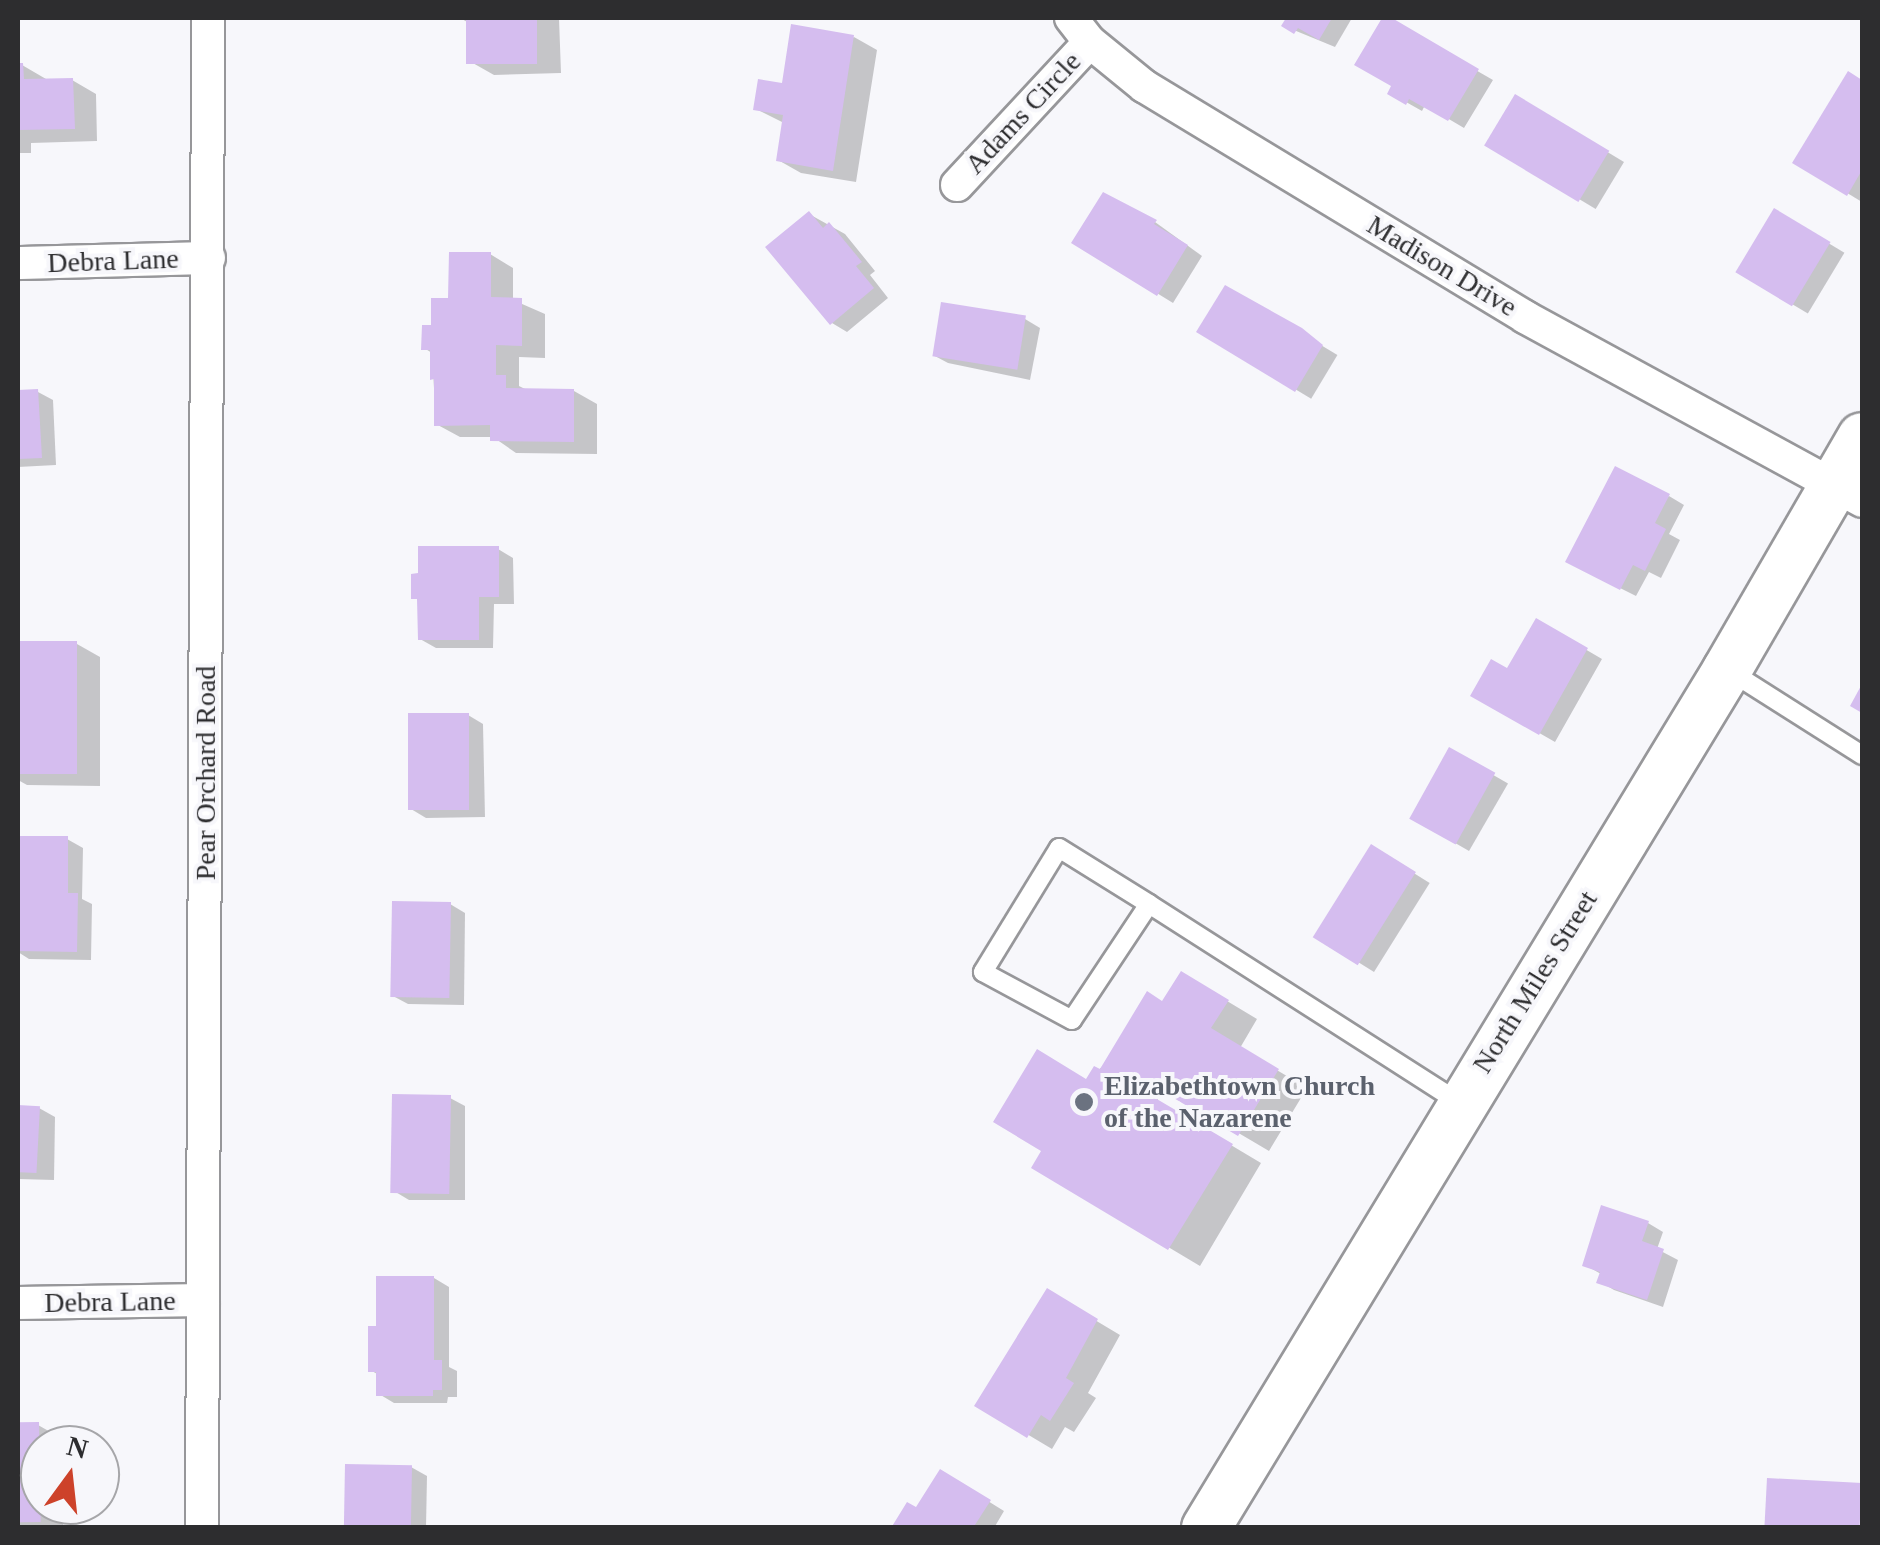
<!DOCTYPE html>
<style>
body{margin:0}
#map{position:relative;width:1880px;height:1545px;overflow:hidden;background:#f7f7fb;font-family:Georgia,serif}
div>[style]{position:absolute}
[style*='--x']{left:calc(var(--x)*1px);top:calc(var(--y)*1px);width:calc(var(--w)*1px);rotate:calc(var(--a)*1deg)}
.shadow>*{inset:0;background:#0003;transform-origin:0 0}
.building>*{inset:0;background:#d5bdef;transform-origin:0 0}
.roads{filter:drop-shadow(2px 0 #97979a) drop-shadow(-2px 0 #97979a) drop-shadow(0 2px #97979a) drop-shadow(0 -2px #97979a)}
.lane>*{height:18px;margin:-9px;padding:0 9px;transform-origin:9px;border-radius:9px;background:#fff}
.street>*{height:32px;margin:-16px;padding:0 16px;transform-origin:16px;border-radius:16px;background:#fff}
.secondary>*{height:48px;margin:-24px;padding:0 24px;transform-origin:24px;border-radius:24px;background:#fff}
.dots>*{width:28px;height:28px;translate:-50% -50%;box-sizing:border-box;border:5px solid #f7f7fb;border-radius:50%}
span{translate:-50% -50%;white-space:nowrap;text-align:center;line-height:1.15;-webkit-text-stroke:8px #f7f7fb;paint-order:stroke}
.street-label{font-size:28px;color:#2d2d2f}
.worship-label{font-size:28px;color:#5b616d;font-weight:700}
.left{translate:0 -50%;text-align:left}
.frame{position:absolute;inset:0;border:20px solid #2d2d2f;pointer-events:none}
.north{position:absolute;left:20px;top:1425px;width:100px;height:100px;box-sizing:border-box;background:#f7f7fb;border:2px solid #a6a6a9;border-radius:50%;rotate:15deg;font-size:28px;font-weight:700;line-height:40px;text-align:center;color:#2d2d2f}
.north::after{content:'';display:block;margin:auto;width:35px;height:45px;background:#cd422a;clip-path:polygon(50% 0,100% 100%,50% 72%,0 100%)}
</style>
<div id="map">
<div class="shadow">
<div style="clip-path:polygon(460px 18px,559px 18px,561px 73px,494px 75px,471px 62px,469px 23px)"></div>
<div style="clip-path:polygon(1287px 18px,1352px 18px,1335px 47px,1284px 26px)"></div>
<div style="clip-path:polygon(1385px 18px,1493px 80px,1464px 128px,1425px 105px,1422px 111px,1390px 93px,1395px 86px,1357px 64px)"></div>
<div style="clip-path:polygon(854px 37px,877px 50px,856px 182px,801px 173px,778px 160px,784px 123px,756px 109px)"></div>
<div style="clip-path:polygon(22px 65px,46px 79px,72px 80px,96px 94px,97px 141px,31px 143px,31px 153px,18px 153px,18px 66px)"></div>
<div style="clip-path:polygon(1849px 75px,1862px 83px,1862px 202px,1796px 162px)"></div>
<div style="left:1516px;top:97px;width:126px;height:55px;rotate:31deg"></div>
<div style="left:1775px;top:211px;width:81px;height:71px;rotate:31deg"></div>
<div style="clip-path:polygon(809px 214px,845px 234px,875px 271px,870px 275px,888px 298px,847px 332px,832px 323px)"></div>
<div style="clip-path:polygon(1155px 222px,1202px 256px,1173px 303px,1074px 242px)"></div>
<div style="clip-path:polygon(490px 254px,513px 268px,513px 300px,545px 314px,545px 358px,519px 357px,519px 386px,527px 390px,574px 391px,597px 404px,597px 454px,516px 453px,493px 437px,460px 437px,436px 424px,432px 353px,424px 348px,451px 301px)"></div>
<div style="left:1226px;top:288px;width:130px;height:51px;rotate:31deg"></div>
<div style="clip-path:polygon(1025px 319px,1040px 328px,1030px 380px,948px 363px,933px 355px)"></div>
<div style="clip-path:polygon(18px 392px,38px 392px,53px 400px,56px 465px,18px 467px)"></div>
<div style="clip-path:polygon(1669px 496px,1684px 505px,1669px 534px,1680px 540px,1661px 578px,1649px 572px,1636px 596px,1584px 570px)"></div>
<div style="clip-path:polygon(498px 549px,513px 558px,514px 604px,494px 604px,493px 648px,436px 648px,420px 639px,420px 601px,414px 597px)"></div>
<div style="clip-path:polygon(1537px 621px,1602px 659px,1555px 742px,1473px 695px,1508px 671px)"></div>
<div style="clip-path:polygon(77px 644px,100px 657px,100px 786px,27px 785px,18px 780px,18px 694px)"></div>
<div style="clip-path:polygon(468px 715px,483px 724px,485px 817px,426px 818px,411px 809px)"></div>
<div style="left:1450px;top:750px;width:67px;height:78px;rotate:30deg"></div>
<div style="clip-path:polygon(18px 838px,67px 839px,83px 848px,82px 899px,92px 904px,91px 960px,29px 959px,18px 952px)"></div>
<div style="left:1372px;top:847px;width:68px;height:105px;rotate:32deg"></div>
<div style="clip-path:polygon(450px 904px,465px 913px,464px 1005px,408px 1004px,393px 996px)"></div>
<div style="clip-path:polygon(1182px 974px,1257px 1019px,1240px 1048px,1307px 1088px,1269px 1151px,1164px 1089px,1157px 1101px,1261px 1163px,1200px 1266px,1034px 1167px,1087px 1082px,1163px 1004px)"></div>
<div style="clip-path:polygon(450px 1098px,465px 1106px,465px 1200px,409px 1200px,394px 1191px)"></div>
<div style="clip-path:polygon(18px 1108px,39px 1108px,55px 1117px,54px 1180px,18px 1179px)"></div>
<div style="clip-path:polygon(1648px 1223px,1663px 1232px,1657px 1249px,1678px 1260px,1663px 1307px,1614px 1290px,1599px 1281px,1601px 1274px,1585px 1265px)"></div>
<div style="clip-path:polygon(434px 1278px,449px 1287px,449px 1367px,457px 1371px,457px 1397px,448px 1397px,447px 1403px,394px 1403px,379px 1394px,379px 1375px,370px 1370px)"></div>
<div style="clip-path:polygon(1048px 1292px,1120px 1335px,1088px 1393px,1096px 1398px,1074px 1432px,1065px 1427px,1052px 1449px,978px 1405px)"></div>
<div style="clip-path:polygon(18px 1425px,38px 1425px,61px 1438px,61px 1445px,40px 1445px,40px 1505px,63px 1505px,63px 1528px,18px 1528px)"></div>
<div style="clip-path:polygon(411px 1467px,427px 1476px,426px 1528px,347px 1528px)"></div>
<div style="clip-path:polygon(941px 1472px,1004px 1511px,994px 1528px,894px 1528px,917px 1510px)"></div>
</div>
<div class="building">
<div style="left:466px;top:18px;width:71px;height:46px"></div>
<div style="clip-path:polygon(1286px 18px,1332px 18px,1319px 40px,1298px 28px,1294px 34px,1281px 26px)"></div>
<div style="clip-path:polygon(1382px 18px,1392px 18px,1479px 69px,1448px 121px,1409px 99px,1406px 105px,1387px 94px,1391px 86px,1354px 65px)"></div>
<div style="clip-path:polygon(791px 24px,854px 35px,833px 171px,776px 161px,783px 115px,753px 110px,758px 79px,782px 83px)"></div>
<div style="clip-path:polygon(18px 63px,23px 63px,24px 79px,73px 78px,75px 129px,18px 130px)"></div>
<div style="clip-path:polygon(1848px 71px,1862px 80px,1862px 170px,1847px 196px,1792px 163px)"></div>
<div style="left:1515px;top:94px;width:110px;height:60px;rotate:31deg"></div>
<div style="clip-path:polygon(1103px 192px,1157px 220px,1154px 224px,1188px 245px,1157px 296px,1071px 243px)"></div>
<div style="left:1774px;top:208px;width:66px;height:75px;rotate:31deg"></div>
<div style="clip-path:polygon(809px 211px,823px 228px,829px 222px,862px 262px,856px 266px,874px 288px,830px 325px,765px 247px)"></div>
<div style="clip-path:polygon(449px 252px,491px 252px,491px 297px,522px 298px,522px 346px,496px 345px,496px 375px,506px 375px,506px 388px,574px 389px,574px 442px,490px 441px,490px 425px,434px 426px,434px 379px,430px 380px,430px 350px,421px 350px,422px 325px,431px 325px,431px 298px,448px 298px)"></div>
<div style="clip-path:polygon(1225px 285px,1302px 328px,1323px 345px,1295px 392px,1196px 332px)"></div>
<div style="left:941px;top:302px;width:86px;height:55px;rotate:9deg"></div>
<div style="clip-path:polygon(38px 389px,42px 458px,18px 459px,18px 390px)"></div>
<div style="clip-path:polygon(1615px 466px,1670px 494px,1655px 523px,1666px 529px,1645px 571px,1633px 565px,1620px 590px,1565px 562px)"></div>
<div style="clip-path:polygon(418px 546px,499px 546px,499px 597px,479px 597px,479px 640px,418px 640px,417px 599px,411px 599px,411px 574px,418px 573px)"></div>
<div style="clip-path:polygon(1536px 618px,1588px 648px,1539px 735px,1470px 696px,1491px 659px,1507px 668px)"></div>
<div style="left:18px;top:641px;width:59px;height:133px"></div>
<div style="clip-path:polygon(1862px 684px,1862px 713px,1850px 706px)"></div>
<div style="left:408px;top:713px;width:61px;height:97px"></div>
<div style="left:1449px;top:747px;width:53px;height:82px;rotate:29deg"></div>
<div style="clip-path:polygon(18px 836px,68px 836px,68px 893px,78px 893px,77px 952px,18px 951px)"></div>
<div style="left:1371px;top:844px;width:53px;height:110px;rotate:32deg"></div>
<div style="left:392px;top:901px;width:59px;height:96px;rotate:1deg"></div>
<div style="clip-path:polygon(1181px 971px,1229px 1000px,1211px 1028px,1279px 1069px,1238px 1136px,1133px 1074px,1128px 1082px,1233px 1144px,1168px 1250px,1031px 1168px,1041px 1151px,993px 1122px,1037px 1049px,1086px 1079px,1094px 1066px,1100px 1069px,1147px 991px,1162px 1001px)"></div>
<div style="left:392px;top:1094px;width:59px;height:99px;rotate:1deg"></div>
<div style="left:18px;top:1105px;width:22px;height:67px;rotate:3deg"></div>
<div style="clip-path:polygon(1601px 1205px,1649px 1221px,1642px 1241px,1664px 1249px,1647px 1300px,1596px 1283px,1600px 1272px,1582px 1266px)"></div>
<div style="clip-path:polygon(376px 1276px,434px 1276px,434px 1360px,442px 1360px,442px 1390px,433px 1390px,433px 1396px,376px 1396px,376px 1372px,368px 1372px,368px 1326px,376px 1326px)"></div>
<div style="clip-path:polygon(1047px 1288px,1098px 1319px,1066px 1378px,1074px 1383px,1050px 1421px,1041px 1415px,1027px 1438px,974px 1406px)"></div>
<div style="left:39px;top:1422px;width:100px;height:21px;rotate:89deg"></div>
<div style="left:345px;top:1464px;width:67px;height:64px;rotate:1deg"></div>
<div style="clip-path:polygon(940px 1469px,991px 1500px,973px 1528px,891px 1528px,907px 1502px,916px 1507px)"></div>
<div style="left:1767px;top:1478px;width:95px;height:50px;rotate:3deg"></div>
</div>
<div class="roads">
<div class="lane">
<div style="--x:1728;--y:670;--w:159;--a:32.4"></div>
<div style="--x:1149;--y:904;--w:139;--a:123.6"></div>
<div style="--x:1072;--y:1020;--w:101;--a:-151.7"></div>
<div style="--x:983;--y:972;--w:145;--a:-58.5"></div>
<div style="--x:1059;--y:848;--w:106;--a:31.9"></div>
<div style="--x:1149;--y:904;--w:369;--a:32.6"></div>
</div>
<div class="street">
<div style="--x:1071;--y:18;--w:31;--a:52"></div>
<div style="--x:1090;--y:42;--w:70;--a:39.2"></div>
<div style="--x:1144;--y:86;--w:446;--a:31.2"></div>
<div style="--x:1525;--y:317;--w:384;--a:28.6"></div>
<div style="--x:957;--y:185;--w:195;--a:-47.1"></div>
<div style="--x:18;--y:263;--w:191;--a:-1.5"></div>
<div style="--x:18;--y:1303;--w:185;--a:-0.9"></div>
<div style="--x:202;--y:1528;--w:1510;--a:-89.77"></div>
</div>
<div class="secondary">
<div style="--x:1206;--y:1528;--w:1004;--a:-58.73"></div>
<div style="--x:1727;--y:670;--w:269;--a:-59.9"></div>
</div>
</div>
<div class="dots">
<div style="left:1084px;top:1102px;background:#6b7280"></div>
</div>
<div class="street-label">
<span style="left:1023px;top:113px;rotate:-47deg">Adams Circle</span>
<span style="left:113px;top:261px;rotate:-2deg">Debra Lane</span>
<span style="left:1442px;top:266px;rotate:31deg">Madison Drive</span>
<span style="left:206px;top:773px;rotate:-90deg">Pear Orchard Road</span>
<span style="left:1535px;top:982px;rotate:-58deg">North Miles Street</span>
<span style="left:110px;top:1302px;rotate:-1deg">Debra Lane</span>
</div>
<div class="worship-label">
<span class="left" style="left:1104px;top:1102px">Elizabethtown Church<br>of the Nazarene</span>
</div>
<div class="frame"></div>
<div class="north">N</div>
</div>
